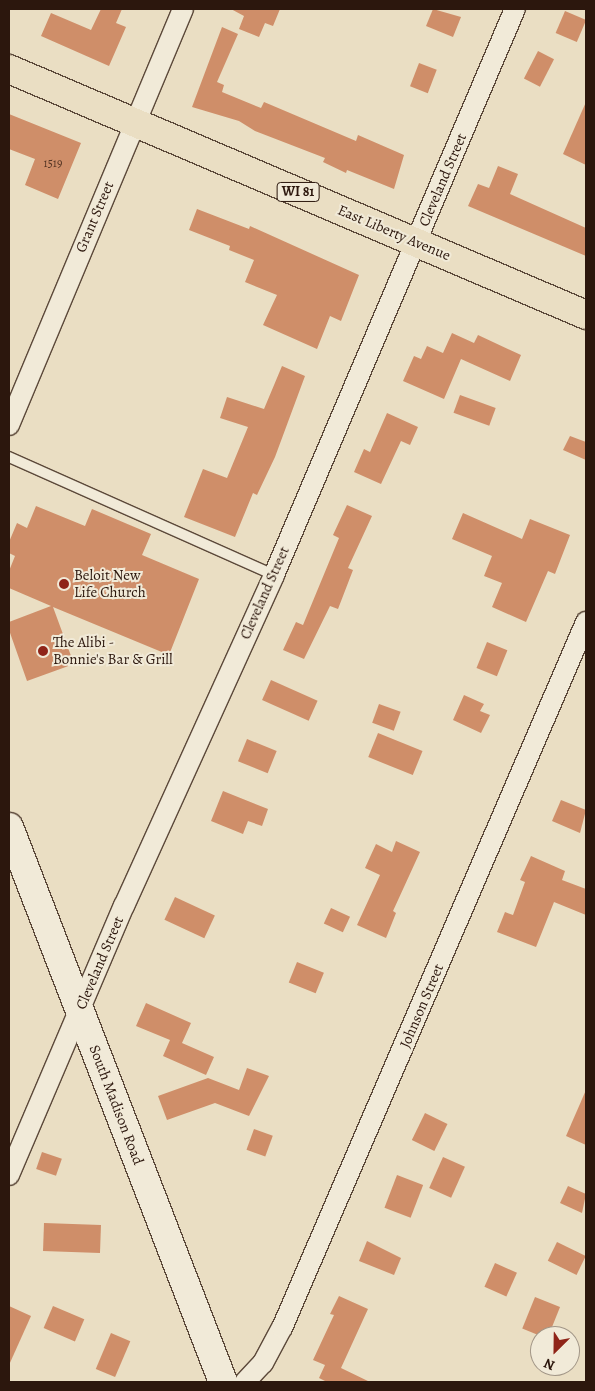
<!DOCTYPE html>
<style>
body{margin:0}
#map{position:relative;width:595px;height:1391px;overflow:hidden;background:#eadec3;font-family:Alegreya,serif}
div>[style]{position:absolute}
[style*='--x']{left:calc(var(--x)*1px);top:calc(var(--y)*1px);width:calc(var(--w)*1px);rotate:calc(var(--a)*1deg)}
.building>*{inset:0;background:#cf8e69;transform-origin:0 0}
.roads{filter:drop-shadow(1px 0 #5c493a) drop-shadow(-1px 0 #5c493a) drop-shadow(0 1px #5c493a) drop-shadow(0 -1px #5c493a)}
.lane>*{height:10px;margin:-5px;padding:0 5px;transform-origin:5px;border-radius:5px;background:#f1ead8}
.street>*{height:20px;margin:-10px;padding:0 10px;transform-origin:10px;border-radius:10px;background:#f1ead8}
.secondary>*{height:28px;margin:-14px;padding:0 14px;transform-origin:14px;border-radius:14px;background:#f1ead8}
.primary>*{height:28px;margin:-14px;padding:0 14px;transform-origin:14px;border-radius:14px;background:#eadec3}
.dots>*{width:14px;height:14px;translate:-50% -50%;box-sizing:border-box;border:2px solid #f1ead8;border-radius:50%}
span{translate:-50% -50%;white-space:nowrap;text-align:center;line-height:1.15;-webkit-text-stroke:4px #f1ead8;paint-order:stroke}
.number-label{font-size:12px;color:#553524}
.number-label span{-webkit-text-stroke-width:0}
.shield-label span{padding:1px 4px;background:#f1ead8;border:1px solid;border-radius:4px;-webkit-text-stroke-width:0}
.shield-label{font-size:14px;color:#2c170d;font-weight:700}
.street-label{font-size:15px;color:#2c170d}
.poi-label{font-size:15px;color:#2c170d}
.left{translate:0 -50%;text-align:left}
.frame{position:absolute;inset:0;border:10px solid #2c170d;pointer-events:none}
.north{position:absolute;left:530px;top:1326px;width:50px;height:50px;box-sizing:border-box;background:#f1ead8;border:1px solid #a29687;border-radius:50%;rotate:203deg;font-size:14px;font-weight:700;line-height:20px;text-align:center;color:#2c170d}
.north::after{content:'';display:block;margin:auto;width:18px;height:22px;background:#8f2418;clip-path:polygon(50% 0,100% 100%,50% 72%,0 100%)}
</style>
<div id="map">
<div class="building">
<div style="clip-path:polygon(101px 9px,122px 9px,116px 23px,126px 27px,109px 66px,41px 36px,51px 13px,91px 30px)"></div>
<div style="clip-path:polygon(231px 9px,280px 9px,273px 26px,265px 23px,259px 37px,239px 29px,244px 16px)"></div>
<div style="clip-path:polygon(433px 9px,461px 17px,453px 37px,426px 26px)"></div>
<div style="left:565px;top:11px;width:23px;height:24px;rotate:23deg"></div>
<div style="clip-path:polygon(222px 27px,238px 34px,217px 82px,224px 85px,222px 92px,261px 108px,264px 102px,356px 141px,358px 135px,404px 155px,394px 189px,347px 170px,346px 173px,323px 162px,325px 158px,255px 131px,239px 121px,192px 107px)"></div>
<div style="left:538px;top:51px;width:18px;height:31px;rotate:27deg"></div>
<div style="left:419px;top:63px;width:19px;height:25px;rotate:21deg"></div>
<div style="clip-path:polygon(586px 102px,586px 165px,563px 154px)"></div>
<div style="clip-path:polygon(9px 114px,81px 143px,58px 199px,25px 185px,35px 159px,9px 149px)"></div>
<div style="clip-path:polygon(498px 166px,518px 174px,510px 194px,586px 228px,586px 256px,468px 206px,478px 184px,489px 188px)"></div>
<div style="clip-path:polygon(197px 209px,249px 229px,250px 226px,359px 275px,341px 321px,330px 316px,317px 349px,263px 325px,277px 295px,245px 282px,254px 260px,229px 250px,230px 246px,189px 230px)"></div>
<div style="clip-path:polygon(452px 333px,474px 343px,478px 335px,521px 355px,510px 381px,461px 359px,444px 399px,403px 381px,414px 356px,421px 359px,427px 346px,443px 353px)"></div>
<div style="clip-path:polygon(282px 366px,305px 376px,275px 457px,257px 495px,253px 493px,235px 537px,184px 517px,203px 469px,227px 478px,248px 427px,220px 418px,227px 397px,264px 409px)"></div>
<div style="left:460px;top:395px;width:38px;height:19px;rotate:20deg"></div>
<div style="clip-path:polygon(387px 413px,418px 427px,410px 445px,401px 441px,381px 484px,354px 472px,364px 449px,370px 452px)"></div>
<div style="clip-path:polygon(570px 436px,586px 442px,586px 460px,563px 450px)"></div>
<div style="clip-path:polygon(347px 505px,372px 516px,348px 568px,353px 570px,338px 609px,330px 606px,304px 659px,283px 650px,296px 622px,303px 625px,339px 538px,333px 535px)"></div>
<div style="clip-path:polygon(36px 506px,85px 526px,92px 509px,151px 534px,142px 555px,199px 579px,169px 655px,53px 607px,74px 664px,27px 681px,9px 630px,9px 622px,51px 606px,9px 588px,9px 571px,15px 556px,9px 553px,9px 542px,17px 523px,27px 528px)"></div>
<div style="clip-path:polygon(463px 513px,522px 539px,530px 519px,570px 535px,555px 574px,548px 571px,526px 622px,492px 607px,502px 583px,484px 576px,492px 556px,452px 539px)"></div>
<div style="left:487px;top:642px;width:22px;height:28px;rotate:22deg"></div>
<div style="left:271px;top:680px;width:51px;height:22px;rotate:24deg"></div>
<div style="clip-path:polygon(464px 695px,484px 704px,480px 711px,490px 715px,481px 733px,453px 720px)"></div>
<div style="left:379px;top:704px;width:23px;height:20px;rotate:20deg"></div>
<div style="left:378px;top:733px;width:48px;height:26px;rotate:22deg"></div>
<div style="left:247px;top:739px;width:32px;height:24px;rotate:22deg"></div>
<div style="clip-path:polygon(223px 791px,268px 809px,262px 826px,248px 821px,243px 834px,211px 821px)"></div>
<div style="clip-path:polygon(561px 800px,586px 810px,580px 833px,552px 821px)"></div>
<div style="clip-path:polygon(396px 841px,420px 852px,393px 911px,396px 913px,386px 938px,357px 925px,380px 875px,365px 868px,376px 844px,392px 852px)"></div>
<div style="clip-path:polygon(531px 856px,565px 871px,562px 880px,586px 889px,586px 915px,554px 902px,536px 947px,497px 932px,505px 912px,513px 915px,525px 882px,520px 880px)"></div>
<div style="left:175px;top:897px;width:44px;height:25px;rotate:25deg"></div>
<div style="left:331px;top:908px;width:21px;height:17px;rotate:25deg"></div>
<div style="left:297px;top:962px;width:29px;height:22px;rotate:22deg"></div>
<div style="clip-path:polygon(146px 1003px,191px 1023px,182px 1043px,214px 1057px,206px 1075px,163px 1056px,170px 1040px,136px 1026px)"></div>
<div style="clip-path:polygon(247px 1068px,269px 1076px,249px 1116px,215px 1103px,167px 1120px,158px 1096px,208px 1078px,239px 1090px)"></div>
<div style="clip-path:polygon(586px 1090px,586px 1145px,566px 1136px)"></div>
<div style="left:425px;top:1113px;width:25px;height:30px;rotate:26deg"></div>
<div style="left:254px;top:1129px;width:20px;height:22px;rotate:20deg"></div>
<div style="left:42px;top:1152px;width:21px;height:18px;rotate:19deg"></div>
<div style="left:443px;top:1157px;width:24px;height:34px;rotate:24deg"></div>
<div style="left:397px;top:1175px;width:28px;height:35px;rotate:21deg"></div>
<div style="clip-path:polygon(568px 1186px,586px 1194px,582px 1213px,560px 1203px)"></div>
<div style="left:44px;top:1223px;width:57px;height:28px;rotate:2deg"></div>
<div style="clip-path:polygon(367px 1241px,401px 1258px,394px 1275px,359px 1261px)"></div>
<div style="left:557px;top:1242px;width:32px;height:21px;rotate:26deg"></div>
<div style="left:495px;top:1263px;width:24px;height:26px;rotate:24deg"></div>
<div style="clip-path:polygon(339px 1296px,368px 1309px,341px 1368px,370px 1382px,327px 1382px,319px 1378px,325px 1365px,313px 1360px,334px 1315px,330px 1314px)"></div>
<div style="left:535px;top:1297px;width:27px;height:34px;rotate:22deg"></div>
<div style="clip-path:polygon(9px 1306px,31px 1316px,9px 1365px)"></div>
<div style="left:53px;top:1306px;width:34px;height:24px;rotate:23deg"></div>
<div style="left:111px;top:1333px;width:21px;height:39px;rotate:23deg"></div>
</div>
<div class="roads">
<div class="lane">
<div style="--x:9;--y:457;--w:290;--a:24"></div>
</div>
<div class="street">
<div style="--x:9;--y:425;--w:451;--a:-67.3"></div>
<div style="--x:9;--y:1175;--w:293;--a:-66.9"></div>
<div style="--x:124;--y:906;--w:363;--a:-65.6"></div>
<div style="--x:274;--y:575;--w:615;--a:-66.94"></div>
<div style="--x:245;--y:1382;--w:26;--a:-47"></div>
<div style="--x:263;--y:1363;--w:40;--a:-62"></div>
<div style="--x:282;--y:1328;--w:769;--a:-66.7"></div>
</div>
<div class="secondary">
<div style="--x:9;--y:827;--w:595;--a:68.91"></div>
</div>
<div class="primary">
<div style="--x:9;--y:69;--w:627;--a:23.09"></div>
</div>
</div>
<div class="dots">
<div style="left:64px;top:584px;background:#8f2418"></div>
<div style="left:43px;top:651px;background:#8f2418"></div>
</div>
<div class="number-label">
<span style="left:53px;top:164px">1519</span>
</div>
<div class="shield-label">
<span style="left:298px;top:192px">WI 81</span>
</div>
<div class="street-label">
<span style="left:443px;top:180px;rotate:-67deg">Cleveland Street</span>
<span style="left:95px;top:217px;rotate:-67deg">Grant Street</span>
<span style="left:394px;top:233px;rotate:23deg">East Liberty Avenue</span>
<span style="left:265px;top:593px;rotate:-66deg">Cleveland Street</span>
<span style="left:100px;top:963px;rotate:-67deg">Cleveland Street</span>
<span style="left:422px;top:1006px;rotate:-67deg">Johnson Street</span>
<span style="left:116px;top:1105px;rotate:69deg">South Madison Road</span>
</div>
<div class="poi-label">
<span class="left" style="left:74px;top:584px">Beloit New<br>Life Church</span>
<span class="left" style="left:53px;top:651px">The Alibi -<br>Bonnie's Bar &amp; Grill</span>
</div>
<div class="frame"></div>
<div class="north">N</div>
</div>
